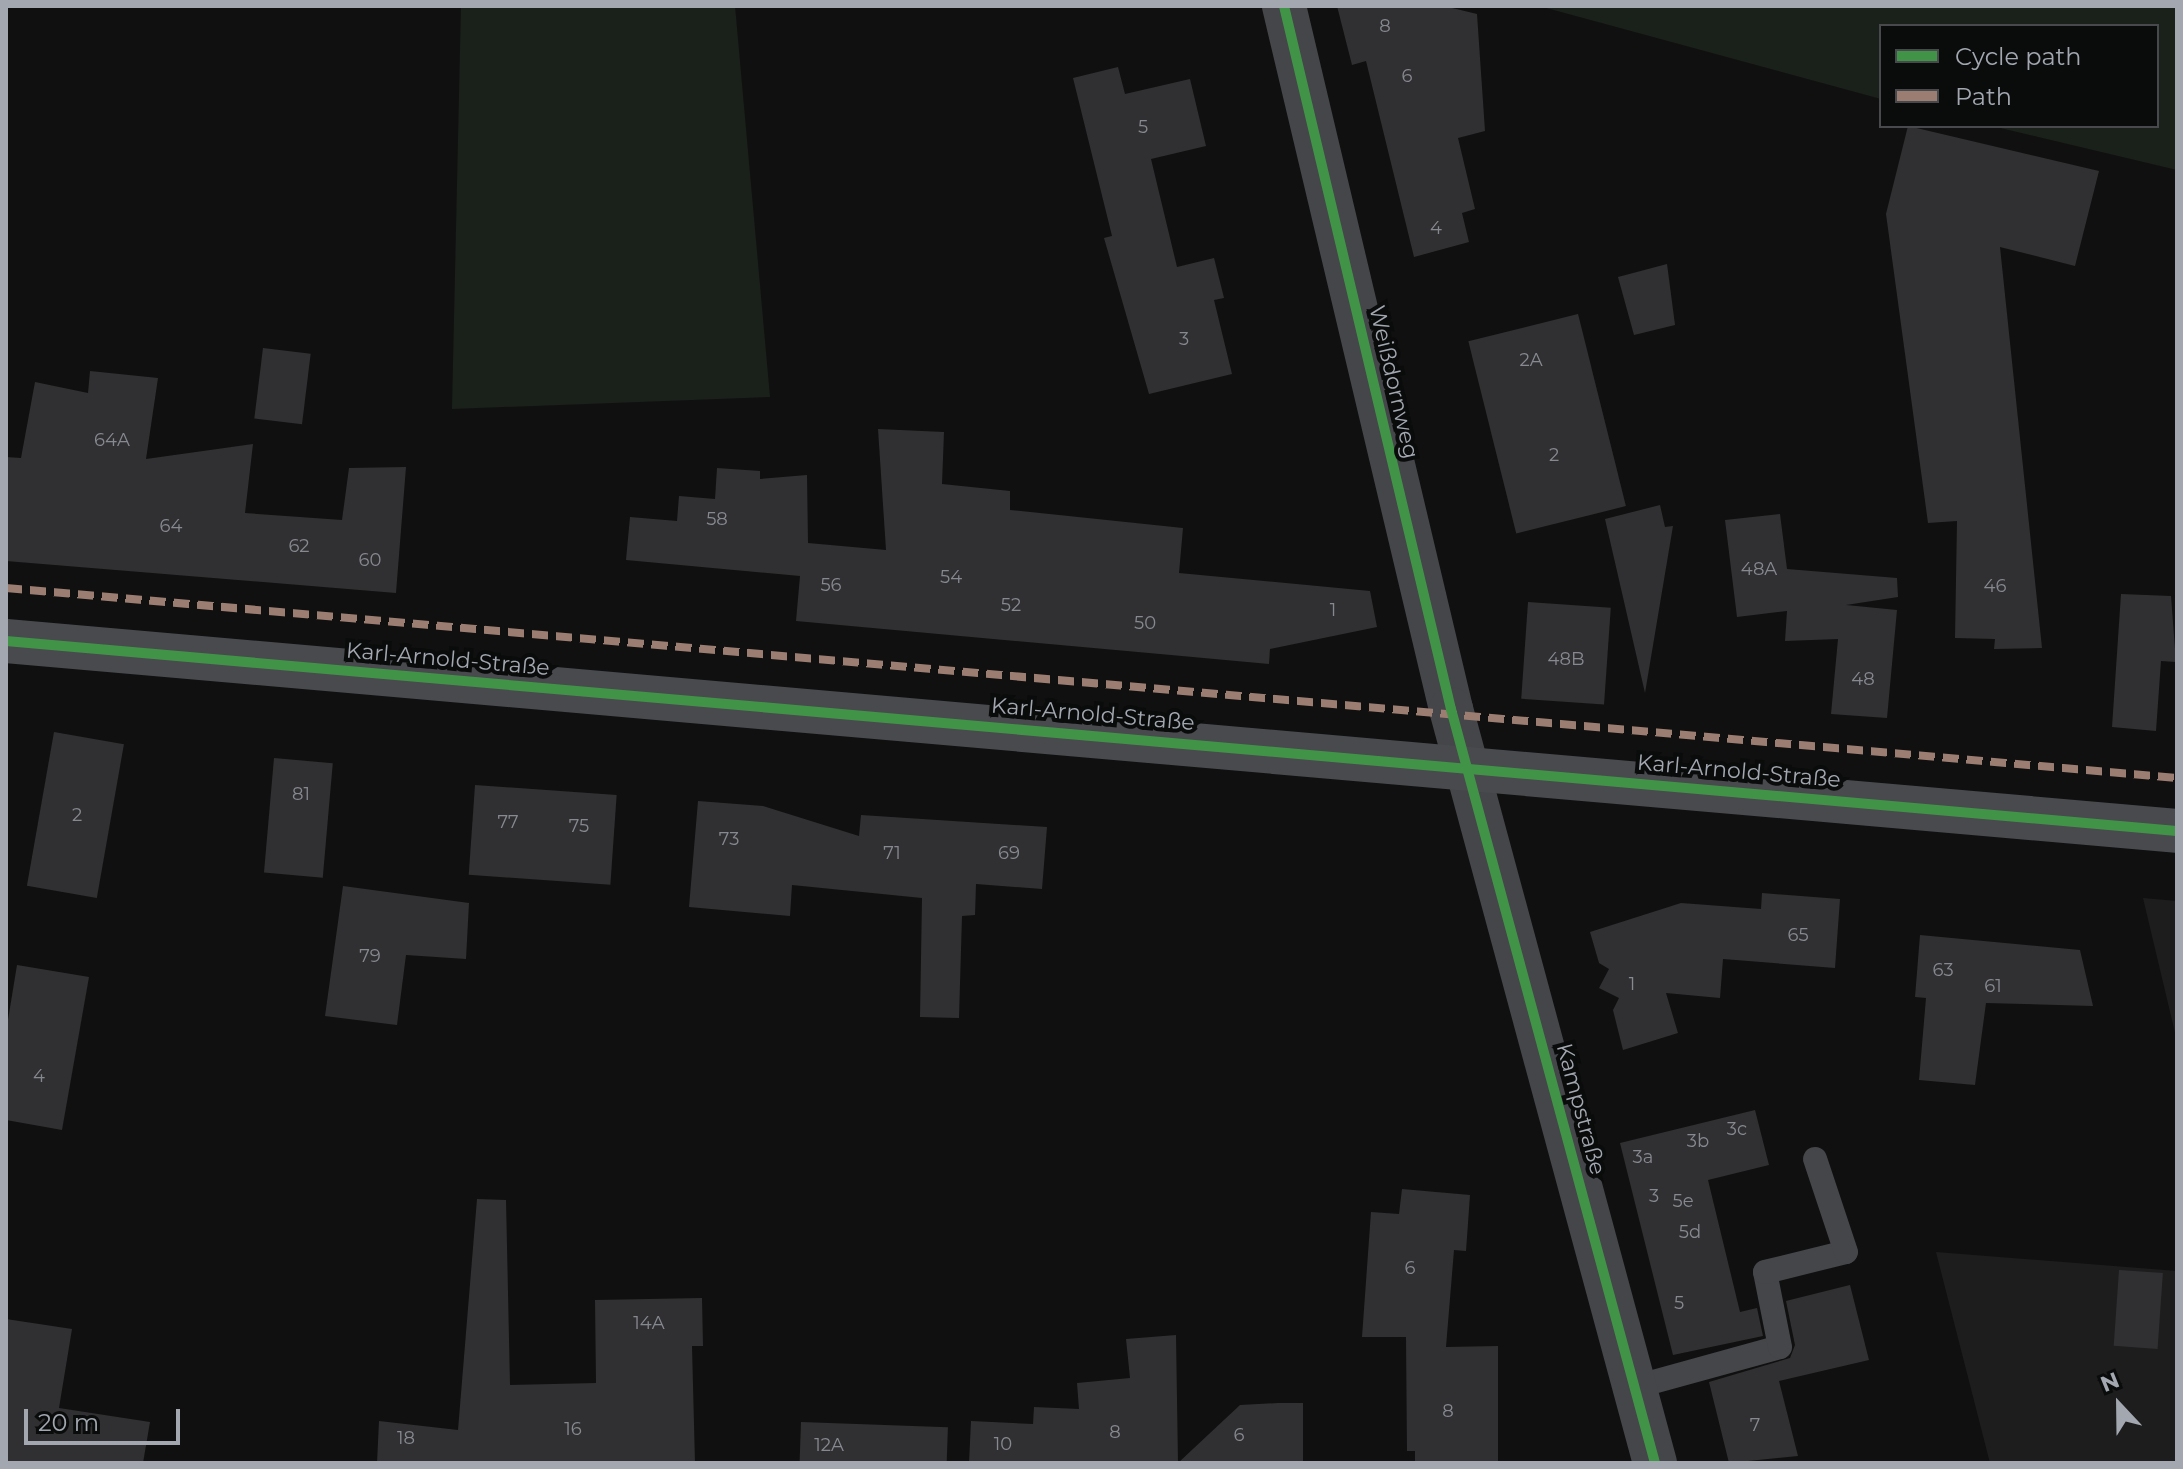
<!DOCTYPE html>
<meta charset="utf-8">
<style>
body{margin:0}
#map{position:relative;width:2183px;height:1469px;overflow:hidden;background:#101010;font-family:Montserrat,sans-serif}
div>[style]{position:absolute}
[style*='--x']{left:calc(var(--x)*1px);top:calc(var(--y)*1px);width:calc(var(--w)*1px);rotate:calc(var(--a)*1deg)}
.built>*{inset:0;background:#1d1d1e}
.green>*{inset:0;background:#1a201a}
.building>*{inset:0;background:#303032;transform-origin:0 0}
.lane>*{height:24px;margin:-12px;padding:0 12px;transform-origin:12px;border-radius:12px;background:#444649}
.street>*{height:44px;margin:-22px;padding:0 22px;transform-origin:22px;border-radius:22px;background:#444649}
.secondary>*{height:44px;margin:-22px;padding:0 22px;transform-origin:22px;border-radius:22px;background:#484a4d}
.quiet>*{height:8px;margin-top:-4px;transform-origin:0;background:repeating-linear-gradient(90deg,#9b7d72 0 16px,transparent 0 24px)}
.cycleway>*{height:10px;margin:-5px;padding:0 5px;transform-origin:5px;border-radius:5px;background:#419447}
span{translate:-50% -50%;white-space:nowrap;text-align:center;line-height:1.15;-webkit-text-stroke:8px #0a0b0b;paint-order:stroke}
.number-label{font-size:18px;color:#868990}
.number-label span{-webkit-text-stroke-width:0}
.street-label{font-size:22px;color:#a2a7b0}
.frame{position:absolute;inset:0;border:8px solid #a2a7b0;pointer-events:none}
.legend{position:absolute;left:1879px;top:24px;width:280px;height:104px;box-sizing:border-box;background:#0a0b0b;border:2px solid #47494d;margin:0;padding:10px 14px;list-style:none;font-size:24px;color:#a2a7b0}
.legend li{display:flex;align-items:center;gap:16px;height:40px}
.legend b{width:40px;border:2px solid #47494d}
.north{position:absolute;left:2079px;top:1365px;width:80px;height:80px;-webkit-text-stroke:6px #0a0b0b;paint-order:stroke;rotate:338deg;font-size:22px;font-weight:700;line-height:32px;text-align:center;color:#a2a7b0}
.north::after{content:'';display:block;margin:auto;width:28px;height:36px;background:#a2a7b0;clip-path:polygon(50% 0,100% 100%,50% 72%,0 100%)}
.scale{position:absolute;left:24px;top:1409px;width:156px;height:36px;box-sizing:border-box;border:4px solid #a2a7b0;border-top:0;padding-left:10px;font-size:24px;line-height:28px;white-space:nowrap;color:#a2a7b0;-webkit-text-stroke:6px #0a0b0b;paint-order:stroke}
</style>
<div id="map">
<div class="built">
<div style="clip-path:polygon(2143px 898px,2177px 901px,2177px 1041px)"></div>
<div style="clip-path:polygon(1936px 1252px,2177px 1271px,2177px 1463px,1990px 1463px)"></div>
</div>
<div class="green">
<div style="clip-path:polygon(461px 6px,735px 6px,770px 397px,452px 409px)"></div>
<div style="clip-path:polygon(1539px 6px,2177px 6px,2177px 170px,1992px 126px,2157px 126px,2157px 26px,1881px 26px,1881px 99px)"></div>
</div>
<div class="building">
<div style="clip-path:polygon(1337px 6px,1444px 6px,1477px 14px,1485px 131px,1458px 138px,1475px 209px,1462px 213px,1469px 242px,1414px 257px,1366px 61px,1352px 65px)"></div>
<div style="clip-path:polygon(1118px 67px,1125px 94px,1190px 79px,1206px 146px,1151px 159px,1177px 267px,1214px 258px,1224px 298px,1214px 300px,1232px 374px,1149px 394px,1104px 238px,1112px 236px,1073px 78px)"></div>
<div style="clip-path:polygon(1908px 126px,2099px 171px,2075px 266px,2000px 247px,2042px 648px,1994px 649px,1995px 639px,1955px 638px,1957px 521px,1928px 523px,1886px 214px)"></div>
<div style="clip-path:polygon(1667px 264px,1675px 325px,1634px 335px,1618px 277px)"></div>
<div style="left:1578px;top:314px;width:198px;height:113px;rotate:76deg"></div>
<div style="left:263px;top:348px;width:48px;height:71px;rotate:7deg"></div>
<div style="clip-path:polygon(90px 371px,158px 378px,146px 459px,253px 444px,245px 513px,342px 520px,349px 468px,406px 467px,396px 593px,6px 561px,6px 457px,21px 458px,35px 382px,88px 393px)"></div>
<div style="clip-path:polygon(878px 429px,944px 432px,942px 484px,1010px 491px,1010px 510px,1183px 528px,1179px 573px,1370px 591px,1377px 627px,1270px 649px,1269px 664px,1171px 655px,796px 621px,800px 576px,626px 560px,630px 517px,677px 521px,679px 496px,715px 499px,717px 468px,760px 471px,760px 479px,807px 475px,808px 543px,886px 550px)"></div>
<div style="clip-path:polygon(1660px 505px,1665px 527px,1673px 526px,1645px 693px,1605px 519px)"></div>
<div style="clip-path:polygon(1780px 514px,1787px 569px,1897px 578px,1898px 597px,1846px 605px,1897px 610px,1887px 718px,1831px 714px,1838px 639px,1785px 641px,1787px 611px,1737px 617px,1725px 520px)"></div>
<div style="clip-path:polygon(2121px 594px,2171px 596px,2176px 662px,2161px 661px,2156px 731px,2112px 727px)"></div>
<div style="left:1528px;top:602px;width:83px;height:97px;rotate:4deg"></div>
<div style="left:54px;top:732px;width:71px;height:156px;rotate:10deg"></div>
<div style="left:274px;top:758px;width:59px;height:115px;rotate:5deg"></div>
<div style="left:475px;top:785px;width:142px;height:90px;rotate:4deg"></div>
<div style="clip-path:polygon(698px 801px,763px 806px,859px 836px,861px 815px,1047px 827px,1042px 889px,976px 884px,975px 915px,962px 916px,959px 1018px,920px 1017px,922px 898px,792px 885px,790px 916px,689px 907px)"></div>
<div style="clip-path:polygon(343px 886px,469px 903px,466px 959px,406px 955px,397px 1025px,325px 1016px)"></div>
<div style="clip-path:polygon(1762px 893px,1840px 899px,1835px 968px,1723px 959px,1720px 998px,1666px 993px,1678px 1033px,1623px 1050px,1613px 1010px,1619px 998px,1599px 988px,1609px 969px,1599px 963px,1590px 932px,1681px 903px,1761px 909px)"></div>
<div style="clip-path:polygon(1920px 935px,2080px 950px,2093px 1006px,1986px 1003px,1975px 1085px,1919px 1080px,1926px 998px,1915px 997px)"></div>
<div style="clip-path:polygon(17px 965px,89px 977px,62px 1130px,6px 1120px,6px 1032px)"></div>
<div style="clip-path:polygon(1755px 1110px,1769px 1165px,1708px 1180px,1740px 1312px,1757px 1308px,1763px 1336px,1673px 1355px,1620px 1143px)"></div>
<div style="clip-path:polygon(1402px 1189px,1470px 1195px,1466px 1251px,1454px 1250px,1446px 1347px,1498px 1346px,1498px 1463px,1415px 1463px,1415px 1451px,1407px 1451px,1406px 1337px,1362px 1337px,1371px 1212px,1399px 1214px)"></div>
<div style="clip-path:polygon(477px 1199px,506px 1200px,510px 1385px,596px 1383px,595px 1300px,702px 1298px,703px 1346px,692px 1346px,695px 1463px,377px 1463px,379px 1421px,458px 1430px)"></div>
<div style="left:2119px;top:1270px;width:44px;height:76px;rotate:4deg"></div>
<div style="clip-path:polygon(1850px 1285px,1869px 1360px,1779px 1381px,1798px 1456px,1729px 1463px,1709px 1382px,1790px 1358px,1795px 1345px,1786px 1301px)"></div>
<div style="clip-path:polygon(6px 1319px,72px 1329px,59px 1408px,150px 1422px,143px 1463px,6px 1463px)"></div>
<div style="clip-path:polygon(1176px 1335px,1178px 1463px,1240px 1405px,1278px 1403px,1303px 1403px,1303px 1463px,969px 1463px,971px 1421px,1033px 1424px,1034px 1407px,1079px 1409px,1077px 1383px,1130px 1378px,1126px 1339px)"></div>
<div style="left:801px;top:1422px;width:147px;height:41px;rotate:2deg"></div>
</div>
<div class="lane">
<div style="--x:1635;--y:1387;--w:150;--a:-15.4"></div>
<div style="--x:1780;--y:1347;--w:76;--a:-101.3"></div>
<div style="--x:1765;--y:1272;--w:83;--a:-13.9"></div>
<div style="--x:1846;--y:1252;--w:98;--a:-108.4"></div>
</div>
<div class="street">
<div style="--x:1284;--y:6;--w:723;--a:76.64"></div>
<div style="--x:1451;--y:709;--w:781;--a:74.86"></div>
</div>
<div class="secondary">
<div style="--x:6;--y:641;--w:2179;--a:5"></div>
</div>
<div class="quiet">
<div style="--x:6;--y:588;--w:2179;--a:5"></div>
</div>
<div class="cycleway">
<div style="--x:1284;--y:6;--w:723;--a:76.64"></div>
<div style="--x:1451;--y:709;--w:781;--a:74.86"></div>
<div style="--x:6;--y:641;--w:2179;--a:5"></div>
</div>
<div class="number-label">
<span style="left:1385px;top:26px">8</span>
<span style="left:1407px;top:76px">6</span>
<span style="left:1143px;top:127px">5</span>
<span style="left:1436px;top:228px">4</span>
<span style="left:1184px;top:339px">3</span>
<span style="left:1531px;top:360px">2A</span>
<span style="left:112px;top:440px">64A</span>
<span style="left:1554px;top:455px">2</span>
<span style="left:717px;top:519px">58</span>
<span style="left:171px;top:526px">64</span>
<span style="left:299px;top:546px">62</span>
<span style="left:370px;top:560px">60</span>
<span style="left:1759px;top:569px">48A</span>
<span style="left:951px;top:577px">54</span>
<span style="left:831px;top:585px">56</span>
<span style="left:1995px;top:586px">46</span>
<span style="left:1011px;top:605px">52</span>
<span style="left:1333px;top:610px">1</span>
<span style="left:1145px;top:623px">50</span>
<span style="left:1566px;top:659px">48B</span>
<span style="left:1863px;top:679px">48</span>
<span style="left:301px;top:794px">81</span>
<span style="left:77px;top:815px">2</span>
<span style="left:508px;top:822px">77</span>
<span style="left:579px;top:826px">75</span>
<span style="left:729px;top:839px">73</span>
<span style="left:892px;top:853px">71</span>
<span style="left:1009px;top:853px">69</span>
<span style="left:1798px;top:935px">65</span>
<span style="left:370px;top:956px">79</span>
<span style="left:1943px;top:970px">63</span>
<span style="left:1632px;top:984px">1</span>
<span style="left:1993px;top:986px">61</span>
<span style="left:39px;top:1076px">4</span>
<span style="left:1737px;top:1129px">3c</span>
<span style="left:1698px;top:1141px">3b</span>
<span style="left:1643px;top:1157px">3a</span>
<span style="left:1654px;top:1196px">3</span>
<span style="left:1683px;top:1201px">5e</span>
<span style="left:1690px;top:1232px">5d</span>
<span style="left:1410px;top:1268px">6</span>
<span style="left:1679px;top:1303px">5</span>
<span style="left:649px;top:1323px">14A</span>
<span style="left:1448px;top:1411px">8</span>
<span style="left:1755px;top:1425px">7</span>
<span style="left:573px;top:1429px">16</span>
<span style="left:1115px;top:1432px">8</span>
<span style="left:1239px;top:1435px">6</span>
<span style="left:406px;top:1438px">18</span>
<span style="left:1003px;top:1444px">10</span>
<span style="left:829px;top:1445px">12A</span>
</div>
<div class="street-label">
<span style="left:1394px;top:382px;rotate:77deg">Weißdornweg</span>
<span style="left:448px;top:659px;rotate:5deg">Karl-Arnold-Straße</span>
<span style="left:1093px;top:714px;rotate:5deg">Karl-Arnold-Straße</span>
<span style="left:1739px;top:771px;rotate:5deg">Karl-Arnold-Straße</span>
<span style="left:1581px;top:1109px;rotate:75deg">Kampstraße</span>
</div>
<div class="frame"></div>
<ul class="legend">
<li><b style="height:10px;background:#419447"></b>Cycle path</li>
<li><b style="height:10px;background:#9b7d72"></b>Path</li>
</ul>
<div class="north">N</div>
<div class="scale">20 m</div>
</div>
